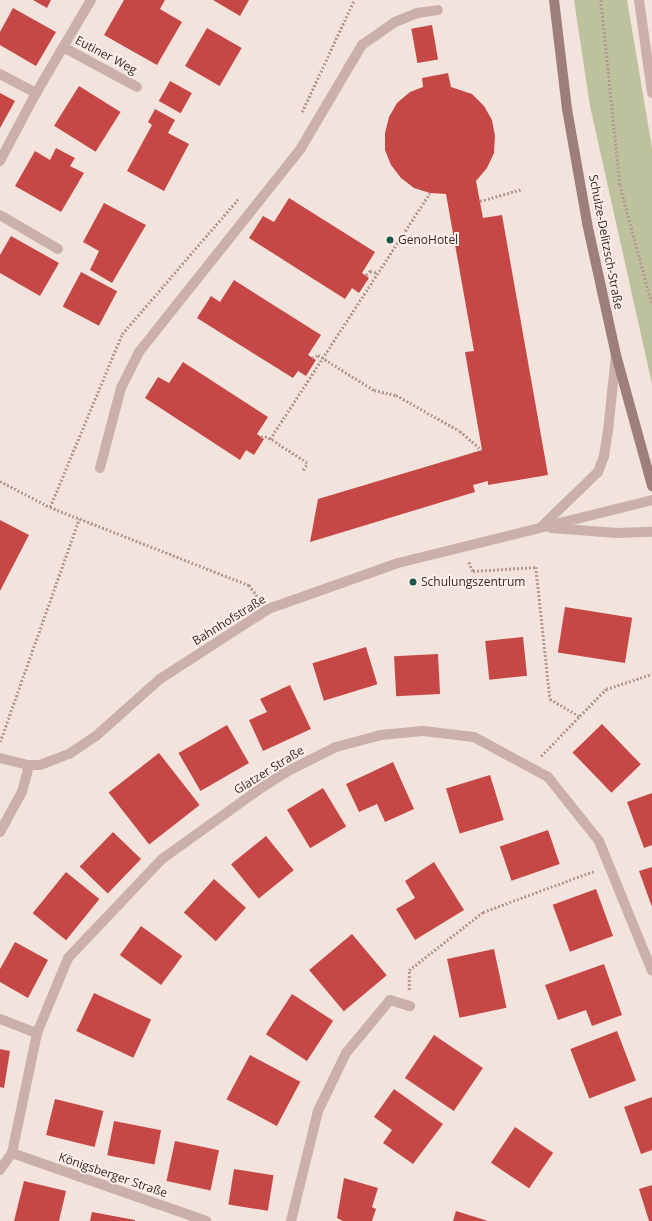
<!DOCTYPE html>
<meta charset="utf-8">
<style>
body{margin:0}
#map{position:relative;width:652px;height:1221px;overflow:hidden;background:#f2e3dc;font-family:"Open Sans",sans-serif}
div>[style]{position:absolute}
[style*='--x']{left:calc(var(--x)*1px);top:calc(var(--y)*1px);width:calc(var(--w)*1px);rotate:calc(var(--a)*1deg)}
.green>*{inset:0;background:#bdc19c}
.building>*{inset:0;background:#c64846;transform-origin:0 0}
.path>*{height:2.5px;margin-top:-1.25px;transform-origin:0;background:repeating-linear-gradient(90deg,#b69992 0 2px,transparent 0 4px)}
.service>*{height:10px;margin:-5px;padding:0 5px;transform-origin:5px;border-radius:5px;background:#cab0a8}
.minor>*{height:10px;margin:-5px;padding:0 5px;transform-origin:5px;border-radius:5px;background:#cab0a8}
.tertiary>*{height:10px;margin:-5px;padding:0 5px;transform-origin:5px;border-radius:5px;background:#cab0a8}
.secondary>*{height:10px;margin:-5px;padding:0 5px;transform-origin:5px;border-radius:5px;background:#9e7e79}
.dots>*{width:11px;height:11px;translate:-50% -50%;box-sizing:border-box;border:2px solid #faeee8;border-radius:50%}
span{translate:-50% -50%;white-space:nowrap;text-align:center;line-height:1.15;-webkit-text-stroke:4px #faeee8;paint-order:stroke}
.street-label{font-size:12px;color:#372928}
.poi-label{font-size:12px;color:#372928}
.left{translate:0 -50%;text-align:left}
</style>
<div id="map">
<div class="green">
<div style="clip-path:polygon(574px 0,627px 0,652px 148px,652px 384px,590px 106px)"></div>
</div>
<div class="building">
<div style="clip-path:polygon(33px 0,51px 0,47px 8px)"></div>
<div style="clip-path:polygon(124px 0,165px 0,160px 9px,182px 22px,157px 65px,104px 35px)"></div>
<div style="clip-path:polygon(213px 0,249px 0,240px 16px)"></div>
<div style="clip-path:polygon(13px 8px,56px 32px,36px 66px,0 45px,0 32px)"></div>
<div style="left:432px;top:25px;width:35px;height:21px;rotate:80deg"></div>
<div style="left:207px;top:28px;width:40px;height:44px;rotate:30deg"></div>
<div style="clip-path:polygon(448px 73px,451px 87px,472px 94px,484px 106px,492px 120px,495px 136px,494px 153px,487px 168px,476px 181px,483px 218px,502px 215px,548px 475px,488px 485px,488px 481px,473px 485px,475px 492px,310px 542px,318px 499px,482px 450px,465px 352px,474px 351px,446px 194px,430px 193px,414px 188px,401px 178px,391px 165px,385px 150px,385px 133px,389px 117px,397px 103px,410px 92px,423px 87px,422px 78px)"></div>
<div style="left:170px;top:81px;width:25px;height:23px;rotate:29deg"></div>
<div style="left:79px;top:86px;width:49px;height:47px;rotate:32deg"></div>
<div style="clip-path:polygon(0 93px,15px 101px,0 128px)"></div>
<div style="clip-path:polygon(155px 109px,175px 120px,168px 133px,189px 144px,164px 191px,127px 171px,152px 125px,148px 122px)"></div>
<div style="clip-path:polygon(56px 148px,75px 158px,70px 166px,84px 173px,61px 212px,15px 186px,35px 151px,50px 160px)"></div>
<div style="clip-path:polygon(289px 198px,375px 252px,362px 273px,369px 278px,359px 293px,352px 288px,345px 299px,249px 238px,263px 216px,274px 222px)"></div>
<div style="clip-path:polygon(104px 203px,146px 225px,112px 283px,90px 270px,99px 251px,83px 242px)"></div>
<div style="clip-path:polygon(11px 236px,59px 263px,40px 296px,0 273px,0 255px)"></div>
<div style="left:81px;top:272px;width:41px;height:39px;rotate:28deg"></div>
<div style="clip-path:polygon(234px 280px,321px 335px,308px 355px,316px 360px,306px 376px,298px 371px,293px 378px,197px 318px,211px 296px,220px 302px)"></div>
<div style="clip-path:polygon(183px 362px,268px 417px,257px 434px,264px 439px,254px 455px,246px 450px,240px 460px,145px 398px,158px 377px,169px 383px)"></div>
<div style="clip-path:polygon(0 520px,29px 535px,0 591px)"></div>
<div style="left:565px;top:607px;width:68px;height:46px;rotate:9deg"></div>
<div style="left:523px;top:637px;width:39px;height:38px;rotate:84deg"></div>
<div style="left:366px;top:647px;width:39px;height:56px;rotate:73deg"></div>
<div style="left:438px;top:654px;width:40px;height:44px;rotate:87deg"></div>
<div style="clip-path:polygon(290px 685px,311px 729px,263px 751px,249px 720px,267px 712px,260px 699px)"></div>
<div style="left:602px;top:724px;width:56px;height:41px;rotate:46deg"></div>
<div style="left:227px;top:725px;width:44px;height:56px;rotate:60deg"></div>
<div style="left:159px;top:753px;width:66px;height:64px;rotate:52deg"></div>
<div style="clip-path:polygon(393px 762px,414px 809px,385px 822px,377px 804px,359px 812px,346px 784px)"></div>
<div style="left:490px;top:775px;width:47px;height:46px;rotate:73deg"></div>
<div style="left:323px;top:788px;width:45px;height:42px;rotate:59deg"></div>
<div style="clip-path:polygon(652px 793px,652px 845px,644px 848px,627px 802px)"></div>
<div style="left:548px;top:830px;width:36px;height:51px;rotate:71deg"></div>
<div style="left:113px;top:832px;width:39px;height:48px;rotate:44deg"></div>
<div style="left:266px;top:836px;width:44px;height:45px;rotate:51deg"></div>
<div style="clip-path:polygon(434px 862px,464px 910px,415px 940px,396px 909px,415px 898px,405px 881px)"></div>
<div style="clip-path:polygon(652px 867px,652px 907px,639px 871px)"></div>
<div style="left:66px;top:872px;width:43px;height:53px;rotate:39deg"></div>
<div style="left:214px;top:879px;width:43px;height:45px;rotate:42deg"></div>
<div style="left:596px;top:889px;width:50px;height:46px;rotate:70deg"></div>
<div style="left:141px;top:926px;width:51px;height:36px;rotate:36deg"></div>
<div style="left:352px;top:934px;width:54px;height:56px;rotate:50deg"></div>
<div style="clip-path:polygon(15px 942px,48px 960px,28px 998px,0 982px,0 969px)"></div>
<div style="left:494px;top:949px;width:60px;height:48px;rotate:78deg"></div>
<div style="clip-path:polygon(604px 964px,622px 1015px,592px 1026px,586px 1010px,558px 1020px,545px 985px)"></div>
<div style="left:94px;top:993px;width:63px;height:42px;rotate:25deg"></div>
<div style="left:292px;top:994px;width:49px;height:48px;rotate:33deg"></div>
<div style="left:617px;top:1031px;width:53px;height:50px;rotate:69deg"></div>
<div style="left:434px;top:1035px;width:59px;height:52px;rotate:34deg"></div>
<div style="clip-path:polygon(0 1049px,10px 1051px,4px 1088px,0 1087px)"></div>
<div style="left:250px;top:1055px;width:57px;height:50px;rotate:28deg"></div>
<div style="clip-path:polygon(394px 1089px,443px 1124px,413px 1164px,383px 1143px,392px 1130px,374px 1117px)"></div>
<div style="clip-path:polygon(652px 1097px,652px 1150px,641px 1154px,624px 1107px)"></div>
<div style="left:55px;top:1099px;width:50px;height:37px;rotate:14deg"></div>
<div style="left:114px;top:1121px;width:48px;height:35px;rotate:11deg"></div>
<div style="left:515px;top:1127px;width:46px;height:43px;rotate:34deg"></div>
<div style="left:175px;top:1141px;width:45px;height:41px;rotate:12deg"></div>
<div style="left:234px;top:1169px;width:40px;height:36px;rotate:9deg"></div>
<div style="clip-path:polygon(344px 1178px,378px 1188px,372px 1207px,376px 1209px,372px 1221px,343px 1221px,337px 1218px)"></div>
<div style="clip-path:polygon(24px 1181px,66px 1191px,59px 1221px,14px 1221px)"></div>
<div style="clip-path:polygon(652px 1185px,652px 1221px,649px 1221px,639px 1189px)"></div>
<div style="clip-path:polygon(456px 1211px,488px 1221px,453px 1221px)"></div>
<div style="clip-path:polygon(92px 1212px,135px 1220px,135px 1221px,90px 1221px)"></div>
</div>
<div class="path">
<div style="--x:601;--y:0;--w:186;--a:84.1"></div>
<div style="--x:620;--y:185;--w:123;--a:74.9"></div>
<div style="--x:302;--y:112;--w:123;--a:-65.1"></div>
<div style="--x:480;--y:201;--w:44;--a:-15.9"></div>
<div style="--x:366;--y:275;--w:6;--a:-45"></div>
<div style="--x:370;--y:271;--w:8;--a:14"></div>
<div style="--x:312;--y:358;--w:7;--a:-27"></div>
<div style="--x:318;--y:355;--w:66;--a:32"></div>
<div style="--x:374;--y:390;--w:23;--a:13"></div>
<div style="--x:396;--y:395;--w:73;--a:29.4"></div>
<div style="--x:460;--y:431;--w:29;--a:41"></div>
<div style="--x:261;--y:437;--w:4;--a:-14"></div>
<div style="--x:265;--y:436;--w:6;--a:31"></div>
<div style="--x:303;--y:470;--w:8;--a:-60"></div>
<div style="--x:307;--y:463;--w:44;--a:-147"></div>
<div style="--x:270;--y:439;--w:293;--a:-57"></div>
<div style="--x:0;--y:481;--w:56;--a:27.5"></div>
<div style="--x:50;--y:507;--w:214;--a:21.4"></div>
<div style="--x:249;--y:585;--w:15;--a:53"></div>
<div style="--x:50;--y:507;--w:187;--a:-67.4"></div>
<div style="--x:122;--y:334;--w:178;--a:-49.3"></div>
<div style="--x:469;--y:562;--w:10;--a:66"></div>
<div style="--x:473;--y:571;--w:63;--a:-3.6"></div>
<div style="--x:536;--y:567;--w:133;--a:83.9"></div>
<div style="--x:550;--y:699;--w:34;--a:30"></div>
<div style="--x:0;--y:742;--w:237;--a:-70.5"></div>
<div style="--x:541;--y:756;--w:93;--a:-45.9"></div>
<div style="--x:606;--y:689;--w:48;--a:-18.1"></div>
<div style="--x:409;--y:990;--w:20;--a:-90"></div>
<div style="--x:409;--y:970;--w:94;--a:-38.1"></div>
<div style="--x:483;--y:912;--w:118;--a:-20.3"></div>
</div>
<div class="service">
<div style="--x:639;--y:0;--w:94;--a:82"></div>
<div style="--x:100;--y:468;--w:83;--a:-75.3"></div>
<div style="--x:121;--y:388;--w:40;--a:-63.4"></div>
<div style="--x:139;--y:352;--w:260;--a:-51.5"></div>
<div style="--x:301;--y:148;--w:120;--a:-59.4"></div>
<div style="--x:362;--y:45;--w:40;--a:-34.9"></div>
<div style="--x:395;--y:22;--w:24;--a:-22"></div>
<div style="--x:417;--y:13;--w:21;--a:-8"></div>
</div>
<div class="minor">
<div style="--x:63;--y:47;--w:84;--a:28.4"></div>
<div style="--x:0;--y:74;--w:41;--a:27.8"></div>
<div style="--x:0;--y:161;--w:77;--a:-62.1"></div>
<div style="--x:36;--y:93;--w:108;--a:-59.4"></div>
<div style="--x:0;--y:215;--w:67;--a:30.4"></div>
<div style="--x:0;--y:758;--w:30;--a:14"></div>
<div style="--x:0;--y:1019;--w:40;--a:21"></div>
<div style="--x:12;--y:1153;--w:206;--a:19.3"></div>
<div style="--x:0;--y:1170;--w:21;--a:-55"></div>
<div style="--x:12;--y:1153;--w:123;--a:-78.2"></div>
<div style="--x:37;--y:1033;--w:81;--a:-67.5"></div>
<div style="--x:68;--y:958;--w:137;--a:-46.5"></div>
<div style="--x:162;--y:859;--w:122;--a:-35.6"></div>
<div style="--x:261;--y:788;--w:36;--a:-32"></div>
<div style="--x:292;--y:769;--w:49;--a:-26.6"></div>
<div style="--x:336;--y:747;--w:47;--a:-14.9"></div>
<div style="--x:381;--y:735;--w:42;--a:-5.4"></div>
<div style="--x:423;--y:731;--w:51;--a:6.7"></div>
<div style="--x:474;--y:737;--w:84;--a:28.4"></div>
<div style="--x:548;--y:777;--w:82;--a:51.4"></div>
<div style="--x:599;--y:841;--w:140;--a:67.8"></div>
<div style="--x:291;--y:1221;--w:113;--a:-76.2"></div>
<div style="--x:318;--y:1111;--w:64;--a:-64.2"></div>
<div style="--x:346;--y:1053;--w:69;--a:-50.3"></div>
<div style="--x:390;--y:1000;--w:21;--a:17"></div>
</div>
<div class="tertiary">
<div style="--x:541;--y:527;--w:79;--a:-44"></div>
<div style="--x:598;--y:472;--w:17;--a:-69"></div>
<div style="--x:604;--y:456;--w:25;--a:-81"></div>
<div style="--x:608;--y:431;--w:76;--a:-84"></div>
<div style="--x:551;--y:528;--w:66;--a:4.3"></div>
<div style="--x:617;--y:533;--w:35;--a:-2"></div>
<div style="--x:0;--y:832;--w:46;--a:-61.2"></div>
<div style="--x:22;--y:792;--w:28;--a:-75"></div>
<div style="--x:29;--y:765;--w:11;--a:0"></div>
<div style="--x:40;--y:765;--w:31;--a:-21"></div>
<div style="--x:69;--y:754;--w:32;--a:-34"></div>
<div style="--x:96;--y:736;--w:86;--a:-41.7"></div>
<div style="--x:160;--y:679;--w:129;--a:-32.9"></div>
<div style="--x:268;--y:609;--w:138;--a:-19.5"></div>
<div style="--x:398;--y:563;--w:262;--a:-13.9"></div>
</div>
<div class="secondary">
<div style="--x:554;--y:0;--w:110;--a:83.2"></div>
<div style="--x:567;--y:109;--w:116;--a:80"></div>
<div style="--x:587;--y:223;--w:135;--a:77.6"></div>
<div style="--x:616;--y:355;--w:136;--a:74.6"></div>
</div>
<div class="dots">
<div style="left:390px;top:240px;background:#1d594f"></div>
<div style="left:413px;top:582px;background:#1d594f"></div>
</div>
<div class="street-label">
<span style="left:106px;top:55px;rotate:28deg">Eutiner Weg</span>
<span style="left:606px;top:242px;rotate:79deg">Schulze-Delitzsch-Straße</span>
<span style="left:229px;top:620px;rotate:-32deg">Bahnhofstraße</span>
<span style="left:269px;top:770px;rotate:-32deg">Glatzer Straße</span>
<span style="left:113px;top:1175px;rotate:19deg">Königsberger Straße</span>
</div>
<div class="poi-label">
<span class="left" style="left:398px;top:240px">GenoHotel</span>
<span class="left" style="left:421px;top:582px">Schulungszentrum</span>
</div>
</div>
